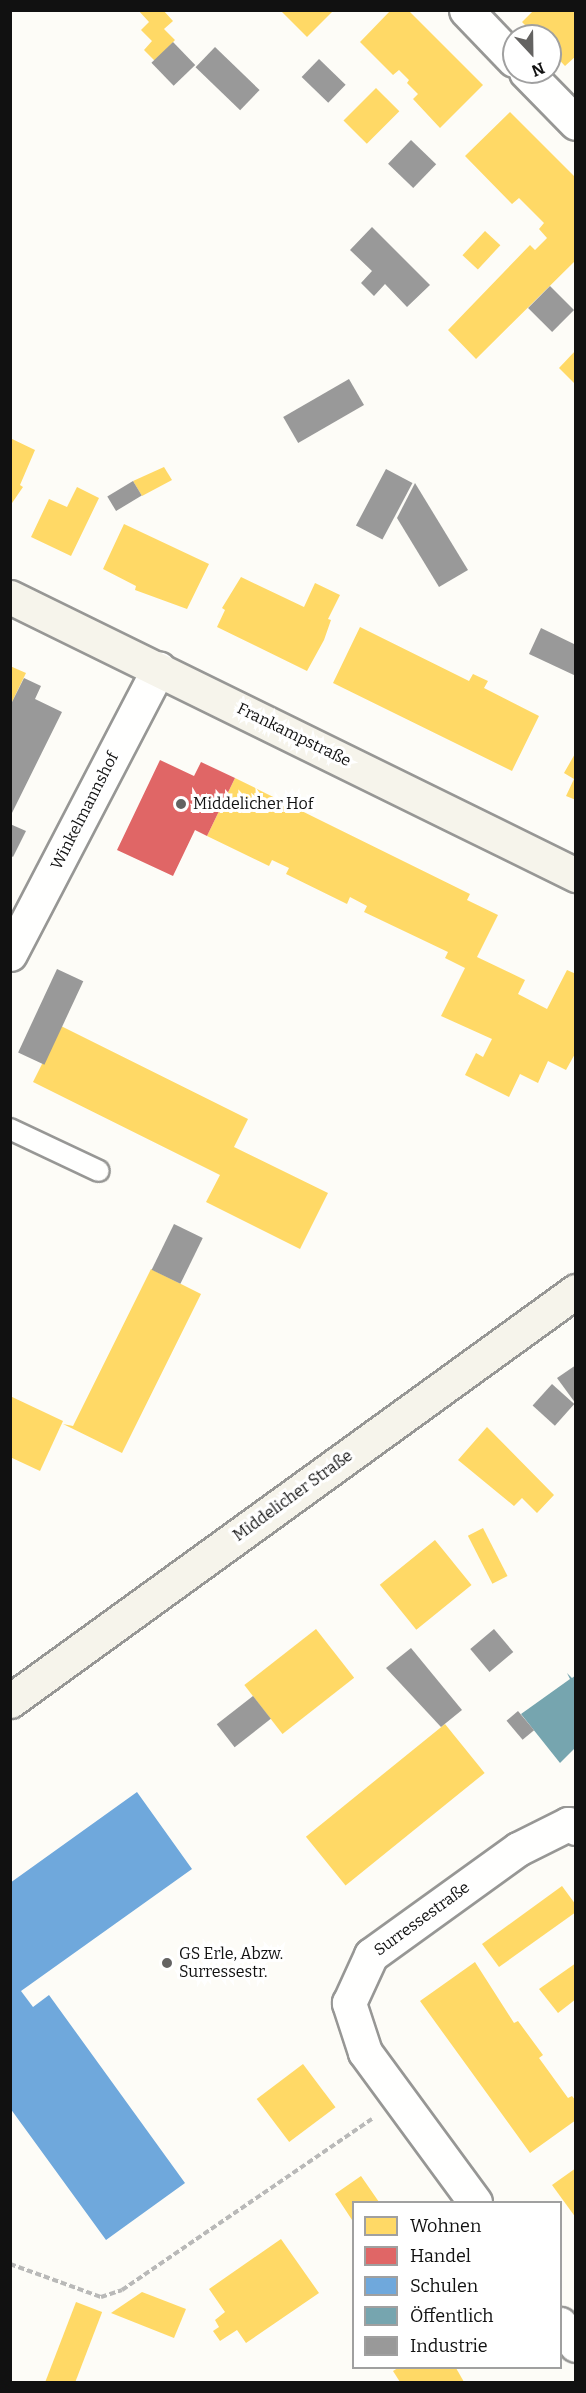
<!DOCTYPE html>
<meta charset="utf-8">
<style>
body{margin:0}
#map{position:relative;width:586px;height:2393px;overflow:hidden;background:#fdfcf7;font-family:Bitter,serif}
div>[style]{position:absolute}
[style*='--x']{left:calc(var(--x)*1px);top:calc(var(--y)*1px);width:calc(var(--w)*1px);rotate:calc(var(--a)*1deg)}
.homes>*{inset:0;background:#ffd966;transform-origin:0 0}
.shops>*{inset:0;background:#e06666}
.schools>*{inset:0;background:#6fa8dc}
.public>*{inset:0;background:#76a5af}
.industry>*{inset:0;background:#999;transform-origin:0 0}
.path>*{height:4px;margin-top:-2px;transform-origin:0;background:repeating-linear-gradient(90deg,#b9b9b8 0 6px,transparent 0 9px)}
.roads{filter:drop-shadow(2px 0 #979795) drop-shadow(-2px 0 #979795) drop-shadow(0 2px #979795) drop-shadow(0 -2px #979795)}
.lane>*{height:20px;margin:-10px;padding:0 10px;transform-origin:10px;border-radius:10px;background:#fffffe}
.street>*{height:33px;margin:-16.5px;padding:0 16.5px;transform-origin:16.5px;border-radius:16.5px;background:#fffffe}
.secondary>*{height:33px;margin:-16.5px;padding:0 16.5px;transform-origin:16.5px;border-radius:16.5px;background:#f6f4eb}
.dots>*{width:16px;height:16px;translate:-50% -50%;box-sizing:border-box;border:3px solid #fff;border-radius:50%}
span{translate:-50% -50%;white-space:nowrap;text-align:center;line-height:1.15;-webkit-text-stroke:6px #fff;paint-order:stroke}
.street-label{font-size:16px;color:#111}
.poi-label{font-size:16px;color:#111}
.left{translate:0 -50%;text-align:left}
.frame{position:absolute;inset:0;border:12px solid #111;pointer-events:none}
.legend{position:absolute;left:352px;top:2201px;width:210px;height:168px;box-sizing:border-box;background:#fff;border:2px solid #a0a0a0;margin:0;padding:8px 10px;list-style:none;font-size:18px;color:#111}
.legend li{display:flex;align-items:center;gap:12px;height:30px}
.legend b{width:30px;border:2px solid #a0a0a0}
.north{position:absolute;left:502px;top:24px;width:60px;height:60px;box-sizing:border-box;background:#fff;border:2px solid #a0a0a0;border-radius:50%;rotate:158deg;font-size:16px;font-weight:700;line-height:24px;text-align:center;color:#111}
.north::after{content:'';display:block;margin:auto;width:21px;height:27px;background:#646362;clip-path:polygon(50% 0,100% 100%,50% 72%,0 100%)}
</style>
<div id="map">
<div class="homes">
<div style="clip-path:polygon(138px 10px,163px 10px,173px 21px,164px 29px,175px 40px,155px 61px,144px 50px,152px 41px,141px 30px,149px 22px)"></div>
<div style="clip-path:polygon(280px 10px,334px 10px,307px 37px)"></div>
<div style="clip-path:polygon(391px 10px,408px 10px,483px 85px,440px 128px,413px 99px,418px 94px,407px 83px,409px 80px,399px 70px,393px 75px,360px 42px)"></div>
<div style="clip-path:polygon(534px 10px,576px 10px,576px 56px,565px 66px,550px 50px,550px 36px,536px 36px,522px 22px)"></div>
<div style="left:376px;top:88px;width:33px;height:46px;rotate:45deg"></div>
<div style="clip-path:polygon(510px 112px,576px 178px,576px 260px,476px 359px,448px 330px,530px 245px,535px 250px,547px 238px,539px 229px,544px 223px,519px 198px,512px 204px,465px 156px)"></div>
<div style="left:485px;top:231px;width:21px;height:33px;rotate:43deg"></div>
<div style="clip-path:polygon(576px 350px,576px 385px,559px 368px)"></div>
<div style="clip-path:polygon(10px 438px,35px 450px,20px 485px,23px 487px,10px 506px)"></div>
<div style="clip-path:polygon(164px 467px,172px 480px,142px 496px,133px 481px)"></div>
<div style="clip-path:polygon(77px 487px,99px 498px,71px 556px,31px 537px,49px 499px,67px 507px)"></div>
<div style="clip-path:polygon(124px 524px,209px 564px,187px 609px,135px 590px,136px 586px,103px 569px)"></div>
<div style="clip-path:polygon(241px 577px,304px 607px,315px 583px,340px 595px,328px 619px,331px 620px,324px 640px,307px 671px,217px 627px,225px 610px,222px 608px)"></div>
<div style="clip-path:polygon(360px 627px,469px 681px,473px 674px,488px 681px,484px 688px,539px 716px,512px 771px,333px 683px)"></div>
<div style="clip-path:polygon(10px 666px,26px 673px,10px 706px)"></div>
<div style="clip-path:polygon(576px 752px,576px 800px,566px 796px,574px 779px,564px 773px)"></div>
<div style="clip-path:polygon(235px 778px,470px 894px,467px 900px,498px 915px,477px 957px,525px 980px,518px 994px,547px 1009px,567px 970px,576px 974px,576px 1052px,566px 1070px,548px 1061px,538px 1083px,520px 1074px,509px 1097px,465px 1075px,476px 1053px,483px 1057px,492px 1039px,441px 1016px,465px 968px,445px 958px,448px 952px,364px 912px,367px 906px,350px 897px,347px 904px,286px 874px,289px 868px,272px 860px,269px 866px,207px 836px)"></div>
<div style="clip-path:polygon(61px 1026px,248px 1119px,234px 1147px,328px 1193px,300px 1249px,206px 1202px,220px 1175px,33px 1082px)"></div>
<div style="clip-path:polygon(151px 1269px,201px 1294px,122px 1453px,63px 1424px,73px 1426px)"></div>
<div style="clip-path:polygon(10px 1396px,63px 1421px,40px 1471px,10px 1457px)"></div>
<div style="clip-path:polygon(487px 1427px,554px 1495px,537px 1513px,522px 1498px,514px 1506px,458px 1460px)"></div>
<div style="left:483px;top:1528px;width:54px;height:17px;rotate:63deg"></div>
<div style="left:435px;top:1540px;width:58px;height:71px;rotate:51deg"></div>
<div style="left:316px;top:1629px;width:62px;height:91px;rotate:52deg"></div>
<div style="left:445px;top:1724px;width:63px;height:179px;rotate:51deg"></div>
<div style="clip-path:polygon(562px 1886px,576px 1905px,576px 1912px,499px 1967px,482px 1944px)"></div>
<div style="clip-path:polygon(475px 1962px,514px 2023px,518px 2021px,543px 2055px,539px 2058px,568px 2098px,572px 2096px,576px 2101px,576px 2120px,530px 2153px,420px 2001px)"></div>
<div style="clip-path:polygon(576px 1963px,576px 1999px,558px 2013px,539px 1989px)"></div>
<div style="left:303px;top:2064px;width:54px;height:58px;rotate:53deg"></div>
<div style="clip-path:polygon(576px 2168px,576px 2218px,552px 2185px)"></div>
<div style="clip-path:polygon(361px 2176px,379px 2202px,354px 2202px,354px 2223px,335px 2194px)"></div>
<div style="clip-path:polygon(281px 2239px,319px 2293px,246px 2343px,237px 2330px,220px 2341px,213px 2331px,219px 2327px,215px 2320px,225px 2312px,209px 2289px)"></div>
<div style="clip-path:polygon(142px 2292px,186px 2309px,174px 2338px,111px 2313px)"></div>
<div style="left:76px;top:2302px;width:28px;height:85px;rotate:21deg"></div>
<div style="clip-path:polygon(398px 2368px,456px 2368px,464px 2382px,400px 2382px,393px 2371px)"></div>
</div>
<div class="shops">
<div style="clip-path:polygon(160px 760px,194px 776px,201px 762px,235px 778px,207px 836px,195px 830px,173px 876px,117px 850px)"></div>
</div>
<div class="schools">
<div style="clip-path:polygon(137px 1792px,192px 1869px,21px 1991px,33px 2007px,49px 1995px,185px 2183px,106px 2240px,10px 2108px,10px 1883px)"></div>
</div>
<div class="public">
<div style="clip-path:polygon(567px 1673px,572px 1678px,576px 1675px,576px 1747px,560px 1763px,521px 1714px,570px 1679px)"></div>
</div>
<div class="industry">
<div style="left:173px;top:42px;width:32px;height:30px;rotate:46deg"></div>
<div style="left:215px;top:47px;width:62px;height:28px;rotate:44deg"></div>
<div style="left:319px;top:59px;width:37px;height:25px;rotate:44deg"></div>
<div style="left:411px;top:140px;width:35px;height:33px;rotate:44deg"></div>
<div style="clip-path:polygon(372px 227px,430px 285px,407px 307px,385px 284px,374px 296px,361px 283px,372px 271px,350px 250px)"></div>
<div style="left:550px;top:286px;width:34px;height:31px;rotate:45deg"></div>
<div style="left:349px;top:379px;width:30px;height:76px;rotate:60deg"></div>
<div style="left:386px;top:469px;width:30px;height:64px;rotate:28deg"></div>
<div style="left:133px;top:481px;width:17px;height:30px;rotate:59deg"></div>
<div style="clip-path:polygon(415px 483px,468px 570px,439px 587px,397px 518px)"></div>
<div style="clip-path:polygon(541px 628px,576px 645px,576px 676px,529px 654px)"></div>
<div style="clip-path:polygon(24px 678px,41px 686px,35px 699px,62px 712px,10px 817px,10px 706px)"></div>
<div style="clip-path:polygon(10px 824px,26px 831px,13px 857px,10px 855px)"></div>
<div style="left:57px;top:969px;width:29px;height:92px;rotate:25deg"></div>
<div style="left:174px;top:1224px;width:32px;height:51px;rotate:26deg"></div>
<div style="clip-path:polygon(576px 1365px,576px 1404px,557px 1378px)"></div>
<div style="left:552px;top:1384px;width:30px;height:29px;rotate:42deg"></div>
<div style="left:494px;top:1629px;width:30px;height:31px;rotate:50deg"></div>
<div style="clip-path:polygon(411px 1648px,462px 1710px,441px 1727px,386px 1668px)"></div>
<div style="left:253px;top:1696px;width:29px;height:46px;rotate:52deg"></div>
<div style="left:518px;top:1711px;width:25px;height:15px;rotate:50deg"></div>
</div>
<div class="path">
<div style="--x:10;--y:2264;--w:97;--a:19.9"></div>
<div style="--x:101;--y:2297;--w:22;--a:-18"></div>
<div style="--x:122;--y:2290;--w:303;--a:-34.4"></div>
</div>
<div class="roads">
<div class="lane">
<div style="--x:10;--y:1129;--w:98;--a:25.3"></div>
</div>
<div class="street">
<div style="--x:466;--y:10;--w:69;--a:46.2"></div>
<div style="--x:526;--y:72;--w:71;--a:45.6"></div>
<div style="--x:10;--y:954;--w:322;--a:-62.5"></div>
<div style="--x:475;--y:2202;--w:186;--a:-126.3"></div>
<div style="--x:365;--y:2052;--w:52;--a:-108.1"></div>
<div style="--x:349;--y:2003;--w:53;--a:-65.4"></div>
<div style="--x:371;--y:1955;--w:181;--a:-35.8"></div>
<div style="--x:518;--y:1849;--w:56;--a:-26.6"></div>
<div style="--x:568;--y:1824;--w:9;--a:27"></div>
<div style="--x:560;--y:2324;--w:26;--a:53"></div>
</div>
<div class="secondary">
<div style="--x:10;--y:597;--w:631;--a:26.16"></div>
<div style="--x:10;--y:1701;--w:699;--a:-35.92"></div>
</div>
</div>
<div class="dots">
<div style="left:181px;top:804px;background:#646362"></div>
<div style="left:167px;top:1963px;background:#646362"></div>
</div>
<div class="street-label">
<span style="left:294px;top:735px;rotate:26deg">Frankampstraße</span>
<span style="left:85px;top:811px;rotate:-63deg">Winkelmannshof</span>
<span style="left:293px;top:1496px;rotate:-36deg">Middelicher Straße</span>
<span style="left:422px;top:1919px;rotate:-36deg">Surressestraße</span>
</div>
<div class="poi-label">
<span class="left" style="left:193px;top:804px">Middelicher Hof</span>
<span class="left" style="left:179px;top:1963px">GS Erle, Abzw.<br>Surressestr.</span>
</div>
<div class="frame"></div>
<ul class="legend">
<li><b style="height:16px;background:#ffd966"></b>Wohnen</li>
<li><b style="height:16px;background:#e06666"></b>Handel</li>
<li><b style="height:16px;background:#6fa8dc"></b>Schulen</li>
<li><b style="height:16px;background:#76a5af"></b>Öffentlich</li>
<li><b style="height:16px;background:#999"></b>Industrie</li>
</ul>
<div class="north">N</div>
</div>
